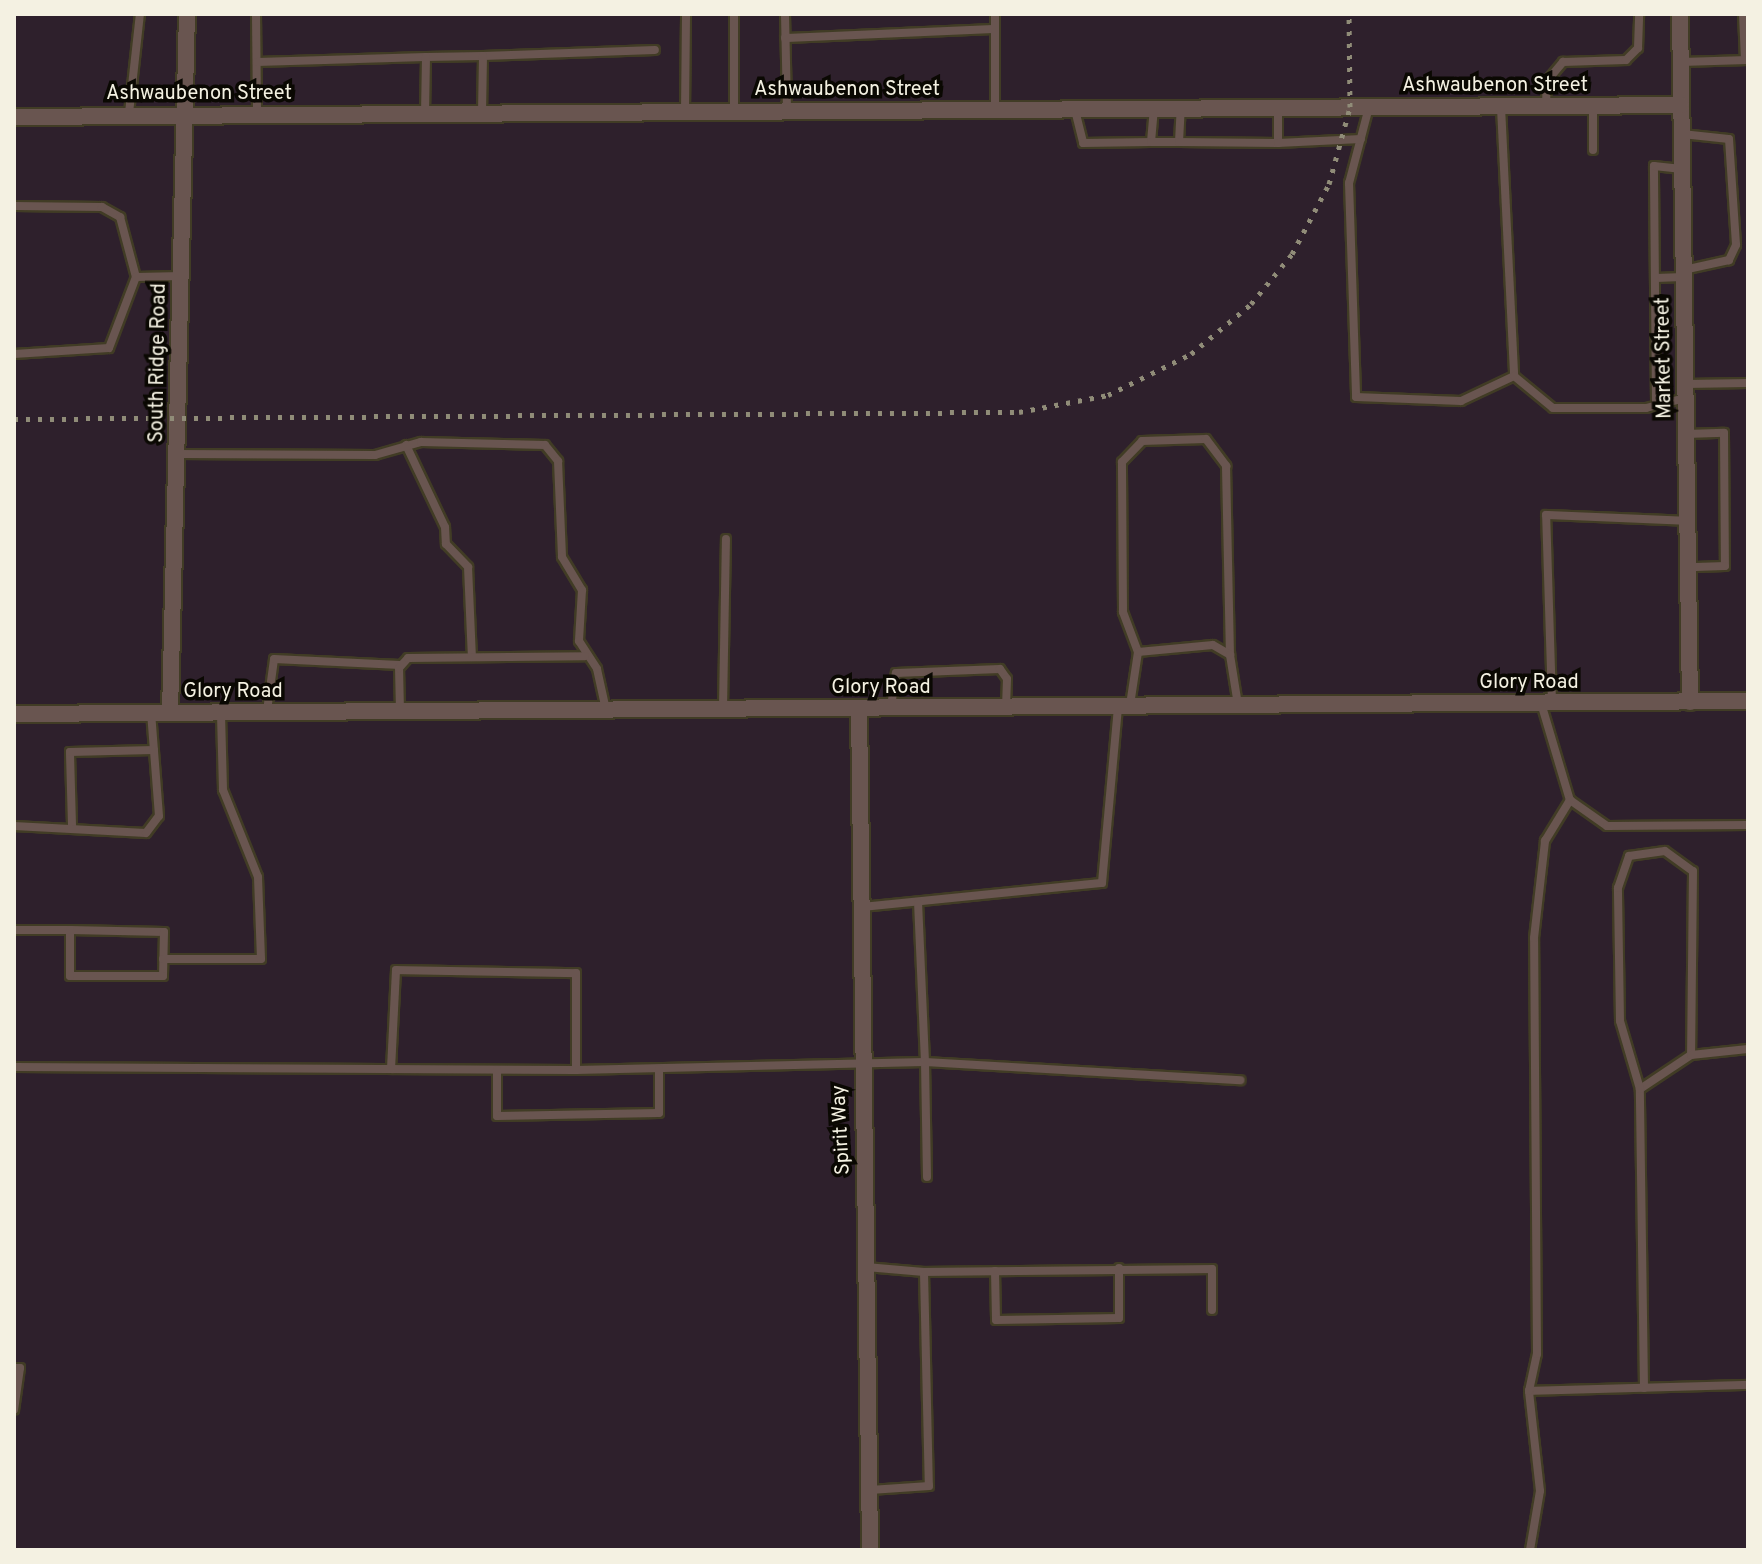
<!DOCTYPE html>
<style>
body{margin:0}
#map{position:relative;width:1762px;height:1564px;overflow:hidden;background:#241e06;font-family:Overpass,sans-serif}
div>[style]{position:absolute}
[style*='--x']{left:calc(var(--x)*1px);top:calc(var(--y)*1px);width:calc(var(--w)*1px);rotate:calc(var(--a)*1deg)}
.industrial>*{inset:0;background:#2e202c;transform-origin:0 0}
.roads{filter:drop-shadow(2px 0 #413c25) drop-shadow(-2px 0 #413c25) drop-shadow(0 2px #413c25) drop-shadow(0 -2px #413c25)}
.service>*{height:8px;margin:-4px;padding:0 4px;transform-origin:4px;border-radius:4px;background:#695550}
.minor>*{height:16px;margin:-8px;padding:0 8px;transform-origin:8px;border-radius:8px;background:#695550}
.rail>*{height:5px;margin-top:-2.5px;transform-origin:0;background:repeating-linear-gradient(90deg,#908c78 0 4px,transparent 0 12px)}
span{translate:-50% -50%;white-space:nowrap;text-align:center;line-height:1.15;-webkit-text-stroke:7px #0a0802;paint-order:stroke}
.street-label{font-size:20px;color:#f4f1e2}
.frame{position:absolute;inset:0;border:16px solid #f4f1e2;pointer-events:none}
</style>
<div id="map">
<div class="industrial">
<div style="left:14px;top:14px;width:1734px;height:1536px"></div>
</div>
<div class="roads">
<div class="service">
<div style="--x:256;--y:14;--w:101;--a:89.4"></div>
<div style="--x:785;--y:14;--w:97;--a:88.8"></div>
<div style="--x:1743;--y:14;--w:46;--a:87.5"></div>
<div style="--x:785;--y:38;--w:210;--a:-2.5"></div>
<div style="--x:483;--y:56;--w:172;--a:-2"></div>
<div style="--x:426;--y:57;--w:57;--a:-1"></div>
<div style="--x:483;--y:56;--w:57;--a:91"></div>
<div style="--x:257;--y:62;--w:169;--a:-1.7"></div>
<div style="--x:426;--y:57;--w:56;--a:91"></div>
<div style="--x:1681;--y:62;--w:67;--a:-1.7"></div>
<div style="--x:1546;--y:105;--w:24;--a:-88"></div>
<div style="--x:1547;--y:81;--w:25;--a:-50"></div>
<div style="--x:1563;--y:62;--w:63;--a:-1.8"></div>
<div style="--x:1626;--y:60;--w:17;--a:-45"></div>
<div style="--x:1638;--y:48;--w:34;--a:-88"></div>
<div style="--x:1369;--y:107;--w:79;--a:104.7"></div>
<div style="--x:1349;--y:183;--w:214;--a:88.1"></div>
<div style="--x:1356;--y:397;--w:105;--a:2.2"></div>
<div style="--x:1461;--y:401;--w:59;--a:-25.3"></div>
<div style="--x:1501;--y:107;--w:269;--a:87.2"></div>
<div style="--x:1514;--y:376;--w:50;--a:39.4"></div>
<div style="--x:1553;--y:408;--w:93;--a:0"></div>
<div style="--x:1646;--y:408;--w:40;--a:-14.4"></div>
<div style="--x:995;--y:109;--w:95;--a:-90"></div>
<div style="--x:1075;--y:110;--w:34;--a:76"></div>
<div style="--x:1083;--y:143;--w:68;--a:-0.8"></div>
<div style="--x:1151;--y:142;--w:33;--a:-85"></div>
<div style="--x:734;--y:111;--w:97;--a:-90"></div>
<div style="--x:685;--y:112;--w:98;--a:-89.4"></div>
<div style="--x:129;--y:113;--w:100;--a:-83.7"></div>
<div style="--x:1682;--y:134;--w:47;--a:6.1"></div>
<div style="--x:1729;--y:139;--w:106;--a:86.2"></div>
<div style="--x:1736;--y:245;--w:17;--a:115"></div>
<div style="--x:1729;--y:260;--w:46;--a:167.5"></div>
<div style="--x:1151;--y:142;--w:28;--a:0"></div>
<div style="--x:1179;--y:142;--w:34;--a:-87"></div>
<div style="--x:1179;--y:142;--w:99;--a:0.6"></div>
<div style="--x:1278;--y:143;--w:36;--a:-90"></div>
<div style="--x:1278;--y:143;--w:83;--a:-2.8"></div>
<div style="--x:1593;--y:150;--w:44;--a:-90"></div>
<div style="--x:14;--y:206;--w:88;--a:0.7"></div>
<div style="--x:102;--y:207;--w:21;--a:29"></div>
<div style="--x:120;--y:217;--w:62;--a:75.1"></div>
<div style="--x:1656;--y:278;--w:27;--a:-2"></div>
<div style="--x:14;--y:354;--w:95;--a:-3.6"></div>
<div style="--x:109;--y:348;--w:76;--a:-69.2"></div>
<div style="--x:136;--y:277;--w:45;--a:-1.3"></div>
<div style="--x:1686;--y:384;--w:62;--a:-0.9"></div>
<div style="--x:1656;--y:404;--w:238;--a:-90.5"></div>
<div style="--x:1654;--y:166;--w:28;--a:6"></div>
<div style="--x:1686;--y:434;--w:38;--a:-2"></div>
<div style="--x:1724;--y:433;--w:133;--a:89.6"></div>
<div style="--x:1725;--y:566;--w:37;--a:178"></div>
<div style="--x:406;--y:445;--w:91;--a:64.6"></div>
<div style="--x:445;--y:527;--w:17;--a:87"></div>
<div style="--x:446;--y:544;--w:32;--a:46"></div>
<div style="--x:468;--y:567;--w:90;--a:87.5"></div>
<div style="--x:177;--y:454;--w:198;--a:0.3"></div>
<div style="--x:375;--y:455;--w:48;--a:-15.8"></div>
<div style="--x:421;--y:442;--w:124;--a:1.4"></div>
<div style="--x:545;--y:445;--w:21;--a:51"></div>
<div style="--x:558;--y:461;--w:96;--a:87.6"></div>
<div style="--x:562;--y:557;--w:39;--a:59"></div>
<div style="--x:582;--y:590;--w:51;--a:93.4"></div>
<div style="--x:579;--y:641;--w:33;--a:57"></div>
<div style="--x:597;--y:669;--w:42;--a:77.6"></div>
<div style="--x:1138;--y:652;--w:43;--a:-110.6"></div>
<div style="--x:1123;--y:612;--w:150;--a:-90.4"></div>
<div style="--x:1122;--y:462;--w:29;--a:-46"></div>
<div style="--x:1142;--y:441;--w:64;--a:-1.8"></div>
<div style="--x:1206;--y:439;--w:34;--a:53"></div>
<div style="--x:1226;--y:466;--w:189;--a:88.8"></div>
<div style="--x:1552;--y:702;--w:187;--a:-91.8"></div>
<div style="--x:1546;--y:515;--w:141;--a:2.4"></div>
<div style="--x:1541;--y:703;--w:101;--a:73.4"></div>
<div style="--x:1570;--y:800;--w:45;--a:35.1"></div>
<div style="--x:1607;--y:826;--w:141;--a:-0.4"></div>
<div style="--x:1130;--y:705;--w:54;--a:-81.4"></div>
<div style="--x:1138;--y:652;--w:75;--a:-5.3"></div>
<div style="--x:1213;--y:645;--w:20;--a:30"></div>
<div style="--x:1230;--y:655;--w:51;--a:80.9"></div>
<div style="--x:891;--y:707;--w:34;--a:-82"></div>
<div style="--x:896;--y:673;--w:104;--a:-2.2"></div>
<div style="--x:1000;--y:669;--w:12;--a:55"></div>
<div style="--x:1007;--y:679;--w:28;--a:92"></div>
<div style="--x:723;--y:708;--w:169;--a:-89"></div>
<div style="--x:267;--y:711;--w:52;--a:-82.3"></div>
<div style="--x:274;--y:659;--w:126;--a:2.7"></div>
<div style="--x:400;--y:711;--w:43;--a:-91.3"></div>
<div style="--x:399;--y:668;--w:13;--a:-48"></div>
<div style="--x:408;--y:658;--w:177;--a:-0.6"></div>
<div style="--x:72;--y:825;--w:73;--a:-91.6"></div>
<div style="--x:70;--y:752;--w:84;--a:-1.4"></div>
<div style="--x:14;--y:826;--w:132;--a:3"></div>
<div style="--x:146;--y:833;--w:21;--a:-53"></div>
<div style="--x:159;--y:816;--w:103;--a:-94.4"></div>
<div style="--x:861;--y:907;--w:242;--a:-5.7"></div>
<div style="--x:1102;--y:883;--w:178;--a:-84.8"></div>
<div style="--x:14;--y:930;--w:56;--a:0"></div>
<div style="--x:70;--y:930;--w:94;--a:1.2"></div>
<div style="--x:164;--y:932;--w:44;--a:91.3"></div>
<div style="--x:163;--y:976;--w:93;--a:180"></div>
<div style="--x:70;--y:976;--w:46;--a:-90"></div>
<div style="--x:163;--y:959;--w:98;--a:0"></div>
<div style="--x:261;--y:959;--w:82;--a:-92.1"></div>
<div style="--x:258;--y:877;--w:94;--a:-111.9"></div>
<div style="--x:223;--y:790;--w:77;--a:-91.5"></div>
<div style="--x:14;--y:1067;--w:562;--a:0.31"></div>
<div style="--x:576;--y:1070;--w:349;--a:-1.3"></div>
<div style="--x:925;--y:1062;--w:159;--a:-92.5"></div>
<div style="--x:391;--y:1069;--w:99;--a:-87.1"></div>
<div style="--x:396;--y:970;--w:180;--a:1"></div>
<div style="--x:576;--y:973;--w:97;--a:90"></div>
<div style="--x:497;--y:1070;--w:46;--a:90"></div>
<div style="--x:497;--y:1116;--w:162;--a:-1.1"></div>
<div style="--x:659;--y:1113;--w:44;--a:-90"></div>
<div style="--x:1640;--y:1089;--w:61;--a:-33.7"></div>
<div style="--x:927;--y:1177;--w:115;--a:-91"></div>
<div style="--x:925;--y:1062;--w:316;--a:3.3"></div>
<div style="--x:866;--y:1267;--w:58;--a:4.9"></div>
<div style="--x:924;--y:1272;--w:214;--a:88.7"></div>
<div style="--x:929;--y:1486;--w:59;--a:176.1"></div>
<div style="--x:995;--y:1271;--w:49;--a:88.8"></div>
<div style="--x:996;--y:1320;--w:123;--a:-0.9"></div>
<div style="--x:1119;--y:1318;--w:50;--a:-90"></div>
<div style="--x:924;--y:1272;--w:288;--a:-0.6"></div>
<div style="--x:1212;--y:1269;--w:41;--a:90"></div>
<div style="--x:14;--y:1368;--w:6;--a:0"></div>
<div style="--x:20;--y:1368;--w:42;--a:98.1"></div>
<div style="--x:1644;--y:1388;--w:299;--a:-90.8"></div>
<div style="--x:1640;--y:1089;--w:71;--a:-106.4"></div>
<div style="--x:1620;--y:1021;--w:133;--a:-90.9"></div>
<div style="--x:1618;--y:888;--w:34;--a:-71"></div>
<div style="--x:1629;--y:856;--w:36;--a:-8"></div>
<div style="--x:1665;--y:851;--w:34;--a:36"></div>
<div style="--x:1693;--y:871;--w:184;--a:90.6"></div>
<div style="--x:1691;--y:1055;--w:57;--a:-6"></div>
<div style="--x:1529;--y:1391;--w:219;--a:-1.6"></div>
<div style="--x:1530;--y:1550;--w:60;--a:-80.4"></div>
<div style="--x:1540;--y:1491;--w:101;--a:-96.3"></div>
<div style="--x:1529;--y:1391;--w:38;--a:-78"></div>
<div style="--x:1537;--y:1354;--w:416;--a:-90.4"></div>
<div style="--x:1534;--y:938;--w:98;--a:-83.5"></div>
<div style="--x:1545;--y:841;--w:48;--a:-58.6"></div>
</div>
<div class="minor">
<div style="--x:1680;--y:14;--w:688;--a:89.17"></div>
<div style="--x:14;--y:117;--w:1667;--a:-0.41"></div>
<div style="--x:859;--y:708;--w:842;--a:89.25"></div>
<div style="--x:170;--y:713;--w:699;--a:-88.61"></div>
<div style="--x:14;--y:714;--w:1734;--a:-0.43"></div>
</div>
</div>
<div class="rail">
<div style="--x:14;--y:419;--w:1005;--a:-0.4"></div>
<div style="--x:1019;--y:412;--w:91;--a:-10.8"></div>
<div style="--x:1108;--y:395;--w:93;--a:-26.3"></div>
<div style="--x:1191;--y:354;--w:78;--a:-39.8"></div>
<div style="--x:1251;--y:304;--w:65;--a:-50.6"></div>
<div style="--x:1292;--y:254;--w:79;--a:-62.1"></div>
<div style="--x:1329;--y:184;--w:80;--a:-74.7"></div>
<div style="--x:1350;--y:107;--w:93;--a:-90.6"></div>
</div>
<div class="street-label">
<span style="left:1495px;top:86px">Ashwaubenon Street</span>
<span style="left:847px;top:90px">Ashwaubenon Street</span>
<span style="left:199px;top:94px">Ashwaubenon Street</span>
<span style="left:1665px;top:358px;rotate:-91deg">Market Street</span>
<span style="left:159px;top:363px;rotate:-89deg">South Ridge Road</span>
<span style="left:1529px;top:683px">Glory Road</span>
<span style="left:881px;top:688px">Glory Road</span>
<span style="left:233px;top:692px">Glory Road</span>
<span style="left:842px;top:1130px;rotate:-93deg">Spirit Way</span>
</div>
<div class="frame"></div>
</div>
